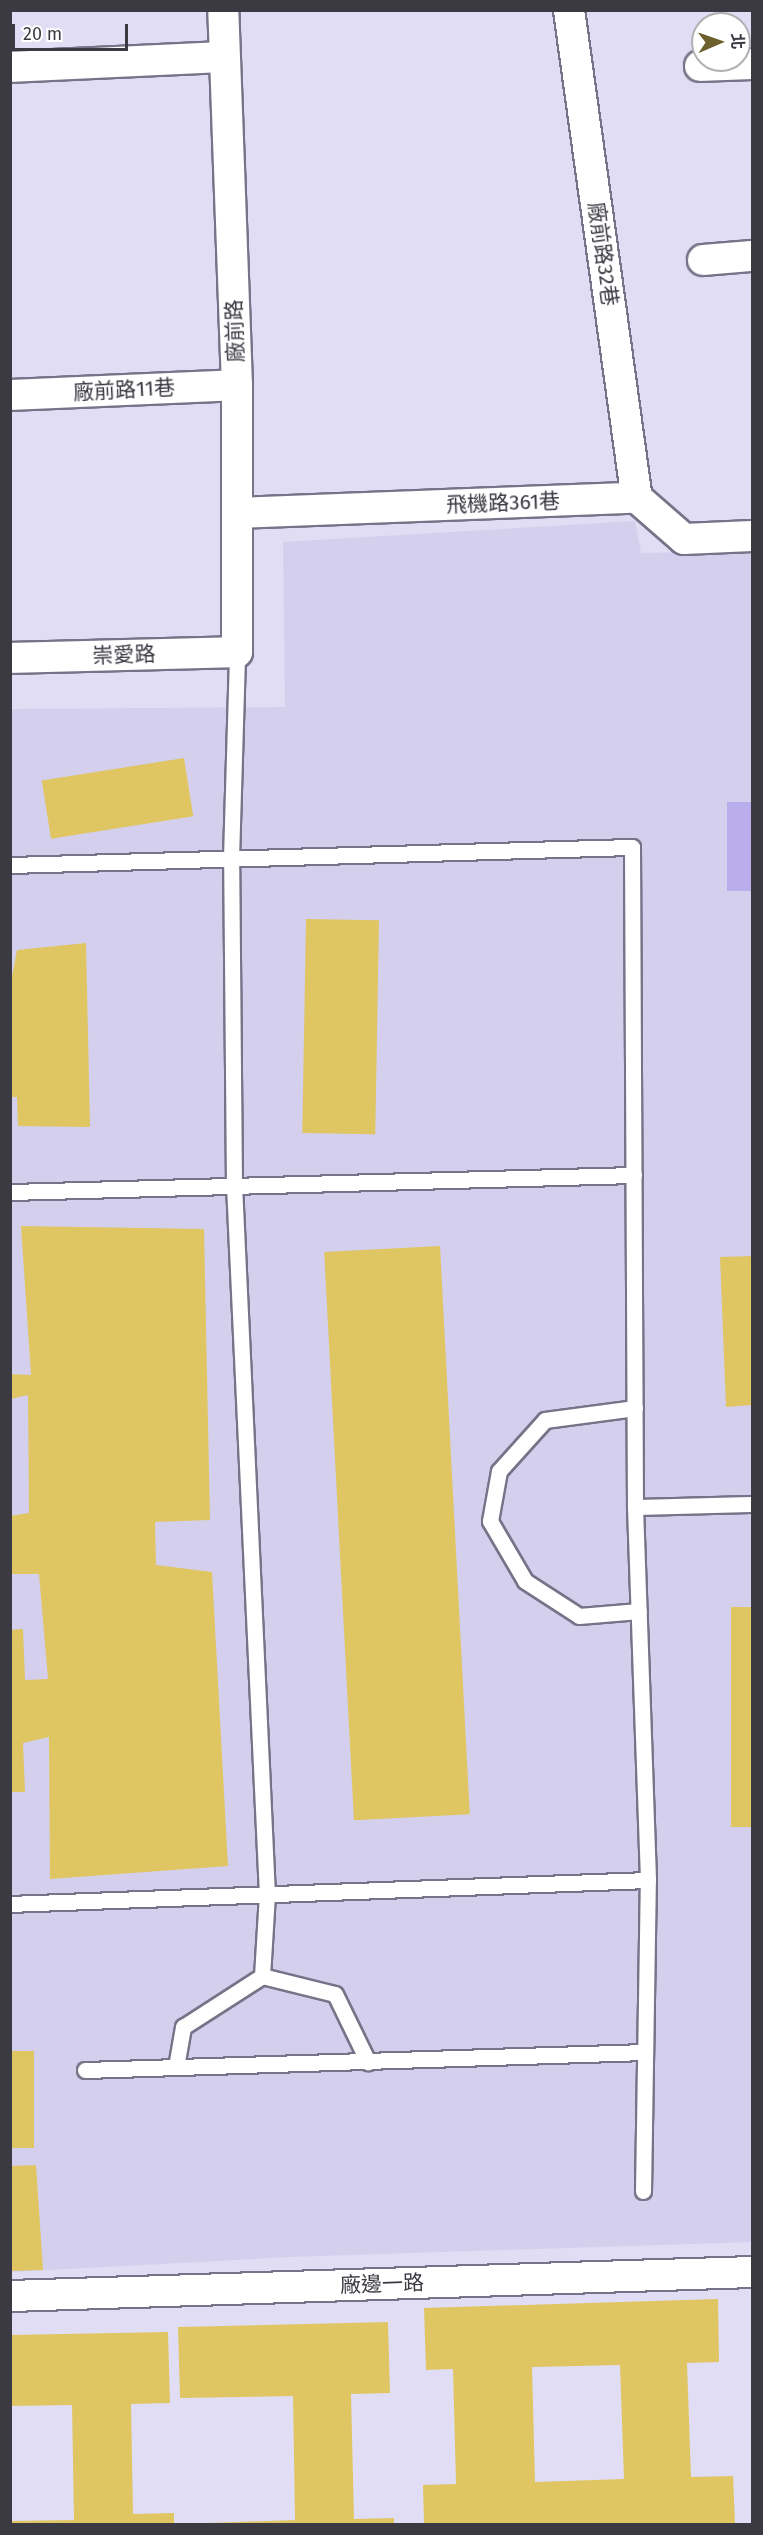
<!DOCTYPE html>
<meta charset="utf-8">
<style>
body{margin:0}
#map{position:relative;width:763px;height:2535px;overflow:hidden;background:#e1ddf4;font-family:"Fira Sans","Noto Sans TC",sans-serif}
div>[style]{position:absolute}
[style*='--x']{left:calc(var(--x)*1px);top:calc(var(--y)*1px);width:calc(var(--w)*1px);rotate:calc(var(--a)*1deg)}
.built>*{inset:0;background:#d4cfed}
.green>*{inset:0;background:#baadec;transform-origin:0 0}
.building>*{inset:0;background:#dfc663;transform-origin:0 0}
.roads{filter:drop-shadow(2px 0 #777388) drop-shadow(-2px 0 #777388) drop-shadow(0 2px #777388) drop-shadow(0 -2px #777388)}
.lane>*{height:15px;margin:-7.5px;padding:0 7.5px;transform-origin:7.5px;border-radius:7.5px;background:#fff}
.street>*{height:30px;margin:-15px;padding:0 15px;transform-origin:15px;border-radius:15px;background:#fff}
span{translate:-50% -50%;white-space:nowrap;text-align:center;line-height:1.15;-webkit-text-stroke:5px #fff;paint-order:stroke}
.street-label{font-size:21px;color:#3b3a43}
.frame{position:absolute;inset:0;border:12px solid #3b3a43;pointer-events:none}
.north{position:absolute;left:691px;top:12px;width:60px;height:60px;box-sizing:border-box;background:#fff;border:2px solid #b1b0b4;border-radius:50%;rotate:88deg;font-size:16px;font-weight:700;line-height:24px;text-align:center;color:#3b3a43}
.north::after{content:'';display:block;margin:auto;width:21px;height:27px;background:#6d602d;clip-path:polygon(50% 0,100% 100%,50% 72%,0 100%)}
.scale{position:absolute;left:12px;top:24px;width:116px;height:27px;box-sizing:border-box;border:3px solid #3b3a43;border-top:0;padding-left:8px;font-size:18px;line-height:21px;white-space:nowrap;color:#3b3a43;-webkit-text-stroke:4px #fff;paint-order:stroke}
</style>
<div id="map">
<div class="built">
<div style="clip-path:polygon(635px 521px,641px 553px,752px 551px,752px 2242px,291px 2257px,11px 2272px,11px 709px,285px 707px,283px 542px)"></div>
</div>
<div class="green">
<div style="left:752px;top:802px;width:89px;height:25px;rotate:90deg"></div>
</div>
<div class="building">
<div style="left:184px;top:758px;width:59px;height:144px;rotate:81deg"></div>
<div style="left:306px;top:919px;width:73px;height:214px;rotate:1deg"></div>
<div style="clip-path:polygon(86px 943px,90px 1127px,18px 1126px,17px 1097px,10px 1097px,10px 987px,17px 950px)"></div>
<div style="clip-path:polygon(21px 1226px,204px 1229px,210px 1520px,155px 1522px,156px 1565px,212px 1572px,228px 1866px,50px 1879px,49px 1737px,23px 1743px,25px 1792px,10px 1792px,10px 1630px,23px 1629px,25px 1680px,48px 1679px,39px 1574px,10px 1574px,10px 1516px,29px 1513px,28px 1395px,10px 1399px,10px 1374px,31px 1375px)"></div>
<div style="left:440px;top:1246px;width:569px;height:116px;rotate:87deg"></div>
<div style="clip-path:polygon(752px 1256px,752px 1405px,726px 1407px,720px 1257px)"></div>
<div style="left:731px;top:1607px;width:21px;height:220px"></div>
<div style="left:10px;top:2051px;width:24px;height:97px"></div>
<div style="clip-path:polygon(36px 2165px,43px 2270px,10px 2271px,10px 2166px)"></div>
<div style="clip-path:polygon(evenodd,718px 2299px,719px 2362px,687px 2363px,691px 2477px,733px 2476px,735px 2524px,424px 2524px,423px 2485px,456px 2484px,453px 2369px,426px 2370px,424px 2308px,718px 2299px,620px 2365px,624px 2479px,535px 2482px,532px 2367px,620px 2365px)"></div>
<div style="clip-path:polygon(388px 2322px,390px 2393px,351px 2394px,354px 2519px,394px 2518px,394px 2524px,179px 2524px,295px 2520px,293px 2396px,180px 2398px,178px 2327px)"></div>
<div style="clip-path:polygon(168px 2332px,170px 2403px,131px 2404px,133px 2514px,174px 2513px,174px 2524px,10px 2524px,10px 2521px,74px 2520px,72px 2405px,10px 2406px,10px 2335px)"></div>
</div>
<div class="roads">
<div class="lane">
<div style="--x:10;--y:865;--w:622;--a:-1.66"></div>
<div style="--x:632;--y:847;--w:660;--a:89.74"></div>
<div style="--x:635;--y:1507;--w:373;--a:88"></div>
<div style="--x:648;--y:1880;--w:638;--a:177.85"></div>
<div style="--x:10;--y:1192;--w:624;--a:-1.56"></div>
<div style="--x:635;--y:1408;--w:91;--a:172.4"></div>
<div style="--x:545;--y:1420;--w:69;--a:132"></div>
<div style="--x:499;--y:1471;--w:51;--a:100.2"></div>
<div style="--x:490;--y:1521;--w:69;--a:59.7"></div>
<div style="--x:525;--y:1581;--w:64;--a:32.9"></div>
<div style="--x:579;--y:1616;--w:60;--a:-4.8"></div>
<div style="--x:635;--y:1507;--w:117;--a:-1.5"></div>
<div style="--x:262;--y:1976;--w:75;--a:13.9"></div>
<div style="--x:335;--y:1994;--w:76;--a:64.1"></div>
<div style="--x:176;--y:2067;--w:41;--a:-80.1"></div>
<div style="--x:183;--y:2027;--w:94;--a:-32.8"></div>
<div style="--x:262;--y:1976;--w:81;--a:-86.5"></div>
<div style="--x:267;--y:1895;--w:710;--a:-92.66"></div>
<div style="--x:234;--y:1186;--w:328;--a:-90.5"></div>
<div style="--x:231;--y:858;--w:206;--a:-88.3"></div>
<div style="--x:85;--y:2070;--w:560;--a:-1.84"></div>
<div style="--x:643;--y:2191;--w:311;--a:-89.1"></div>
</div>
<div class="street">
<div style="--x:569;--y:10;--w:493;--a:82.1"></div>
<div style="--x:700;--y:66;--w:52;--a:-2.2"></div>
<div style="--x:10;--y:67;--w:214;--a:-2.7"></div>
<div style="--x:703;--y:260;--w:49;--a:-4.7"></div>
<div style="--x:10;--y:395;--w:227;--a:-2.5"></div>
<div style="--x:238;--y:513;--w:399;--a:-2.2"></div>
<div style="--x:637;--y:498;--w:62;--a:41.1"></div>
<div style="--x:684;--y:539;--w:68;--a:-2.5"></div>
<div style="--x:10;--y:658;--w:227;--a:-1.5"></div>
<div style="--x:237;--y:652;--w:267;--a:-90"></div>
<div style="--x:237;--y:385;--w:375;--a:-92.1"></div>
<div style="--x:10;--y:2296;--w:742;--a:-1.85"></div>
</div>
</div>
<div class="street-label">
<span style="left:603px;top:254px;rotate:82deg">廠前路32巷</span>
<span style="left:235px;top:331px;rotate:-92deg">廠前路</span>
<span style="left:124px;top:390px;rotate:-3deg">廠前路11巷</span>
<span style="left:503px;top:503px;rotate:-2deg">飛機路361巷</span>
<span style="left:124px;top:655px;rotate:-2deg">崇愛路</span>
<span style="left:382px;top:2284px;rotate:-2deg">廠邊一路</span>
</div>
<div class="frame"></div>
<div class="north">北</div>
<div class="scale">20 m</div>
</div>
